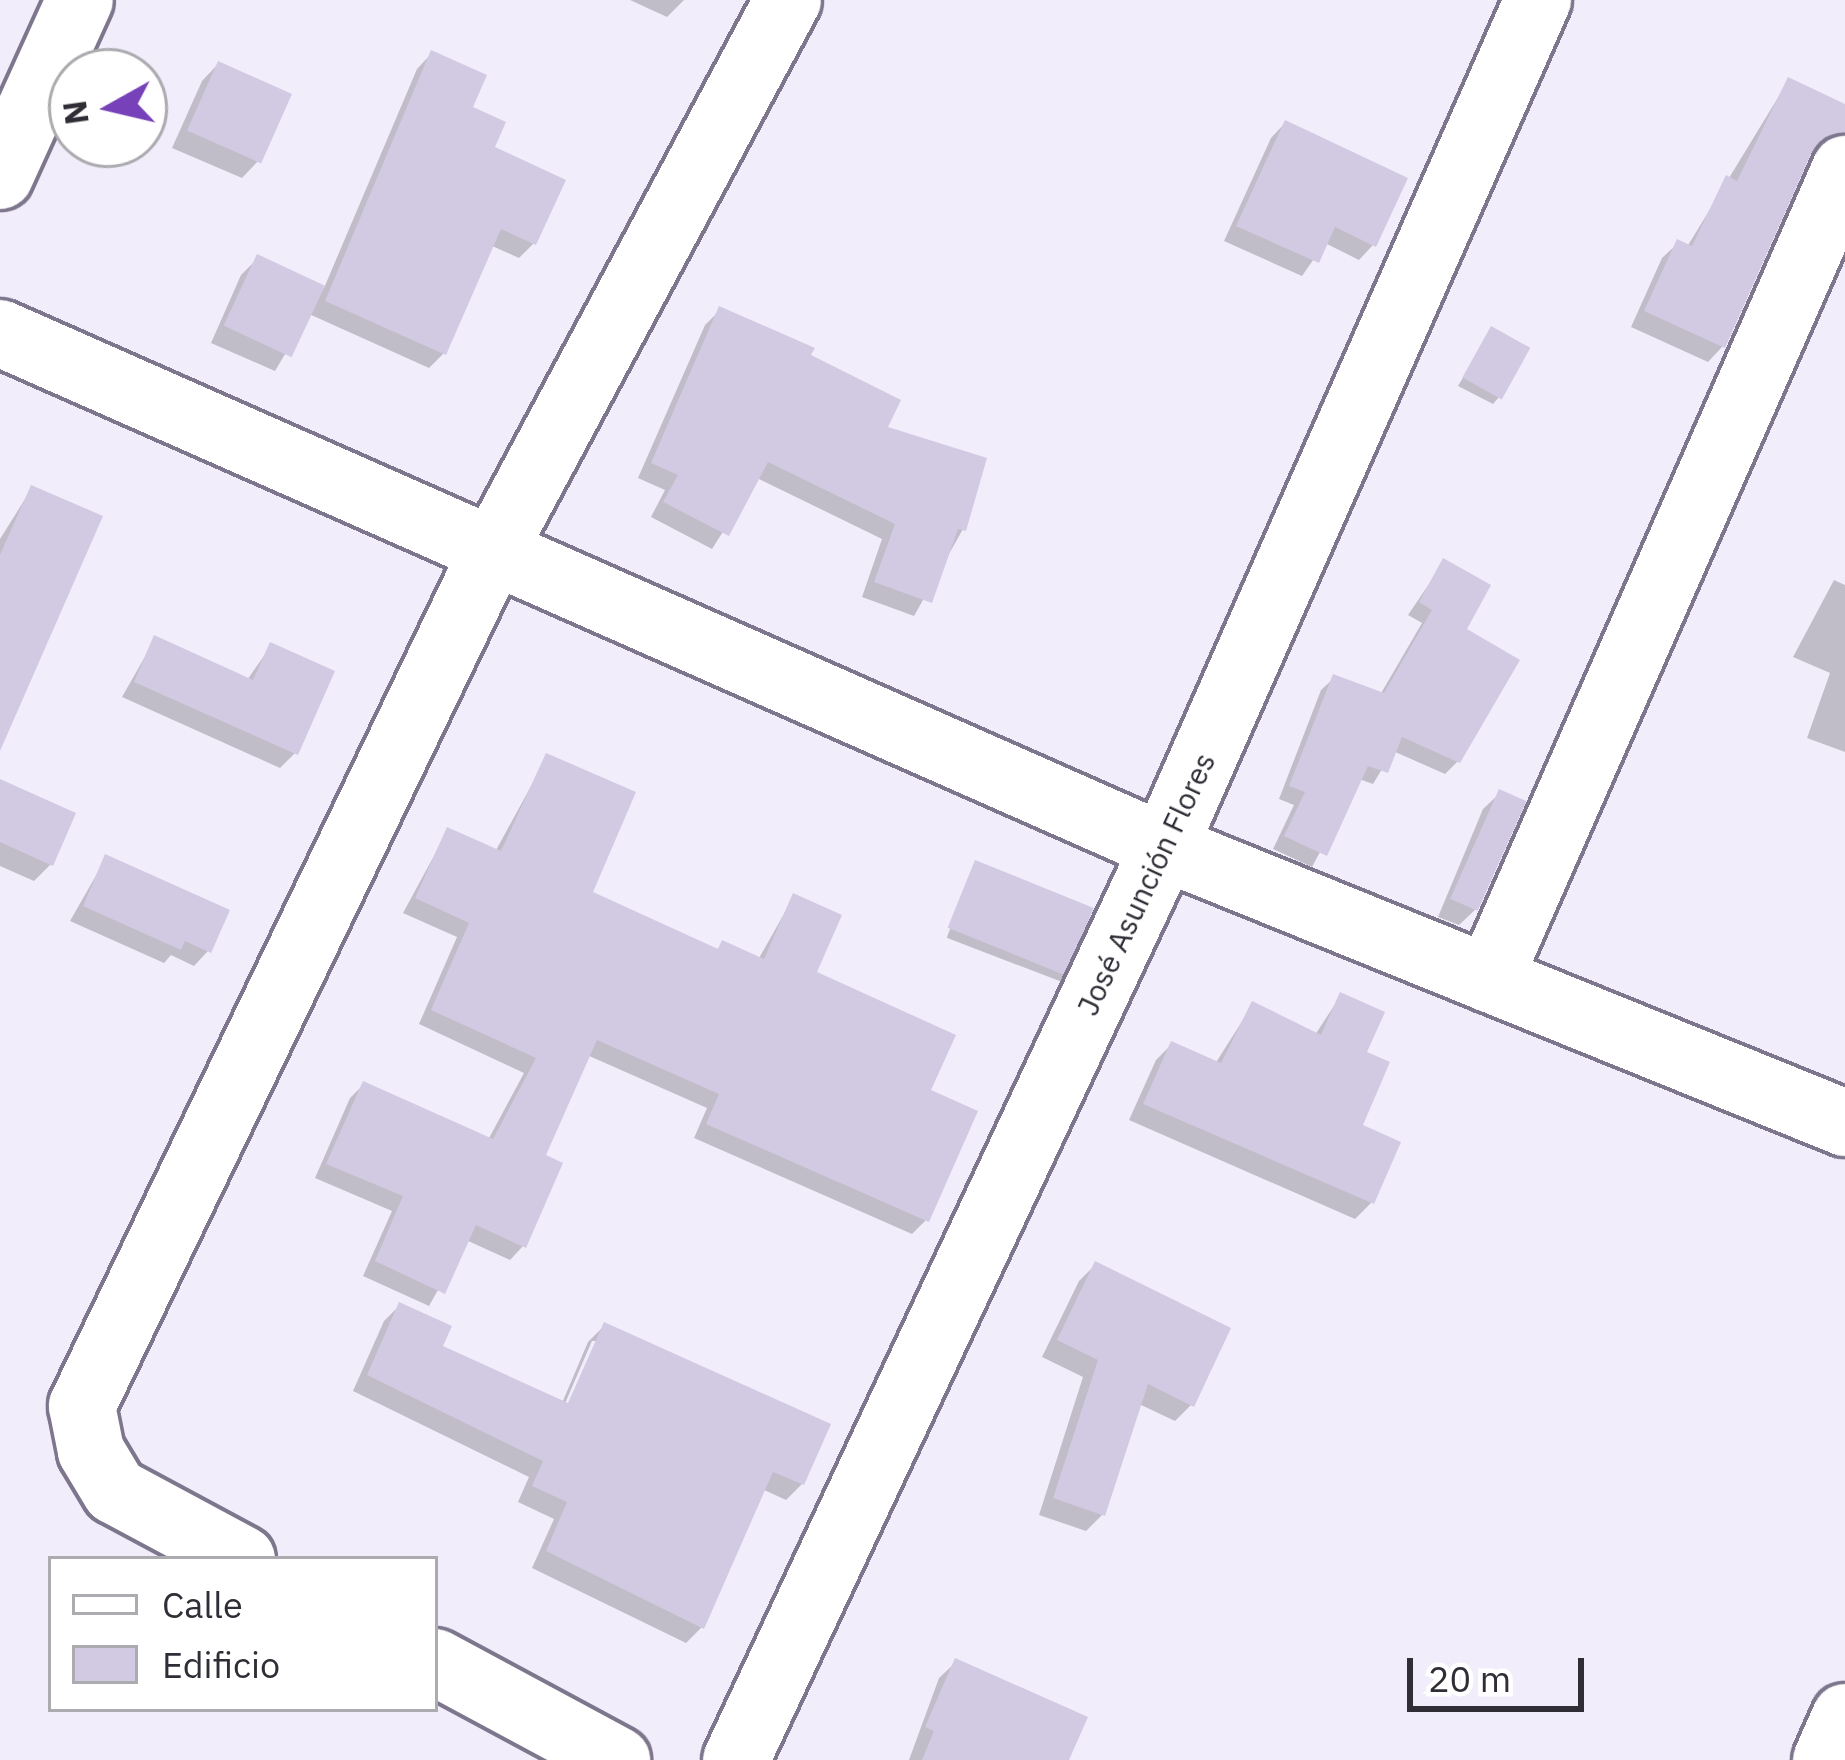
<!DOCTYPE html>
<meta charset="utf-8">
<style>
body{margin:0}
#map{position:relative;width:1845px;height:1760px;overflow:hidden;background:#f1edfb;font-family:"IBM Plex Sans",sans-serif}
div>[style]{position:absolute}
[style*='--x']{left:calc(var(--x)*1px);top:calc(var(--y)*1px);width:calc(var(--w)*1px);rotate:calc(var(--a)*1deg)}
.shadow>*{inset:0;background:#0003;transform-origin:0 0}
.building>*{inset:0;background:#d2cae2;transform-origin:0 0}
.roads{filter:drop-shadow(3px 0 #7d768c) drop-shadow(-3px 0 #7d768c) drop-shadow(0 3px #7d768c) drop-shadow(0 -3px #7d768c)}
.minor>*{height:66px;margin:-33px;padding:0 33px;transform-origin:33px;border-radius:33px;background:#fff}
span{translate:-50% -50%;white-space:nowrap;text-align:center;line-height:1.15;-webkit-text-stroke:9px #fff;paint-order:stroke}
.street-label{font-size:30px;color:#302d36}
.legend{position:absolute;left:48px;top:1556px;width:390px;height:156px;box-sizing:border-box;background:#fff;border:3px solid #acabaf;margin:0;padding:15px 21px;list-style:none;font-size:36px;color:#302d36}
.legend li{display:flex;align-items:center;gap:24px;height:60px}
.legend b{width:60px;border:3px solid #acabaf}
.north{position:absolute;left:48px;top:48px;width:120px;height:120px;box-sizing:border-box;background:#fff;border:3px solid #acabaf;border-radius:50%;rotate:262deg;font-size:33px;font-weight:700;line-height:48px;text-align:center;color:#302d36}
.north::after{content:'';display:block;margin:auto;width:42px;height:54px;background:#7742b9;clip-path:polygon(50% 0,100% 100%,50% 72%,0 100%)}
.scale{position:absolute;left:1407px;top:1658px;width:177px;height:54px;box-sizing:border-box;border:6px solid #302d36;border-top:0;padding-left:15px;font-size:36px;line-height:42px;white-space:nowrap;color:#302d36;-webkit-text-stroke:9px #fff;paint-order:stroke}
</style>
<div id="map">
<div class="shadow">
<div style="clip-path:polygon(630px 0,684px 0,667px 17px)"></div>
<div style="clip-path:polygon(431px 54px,491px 149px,534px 243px,519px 258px,490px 245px,443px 354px,429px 368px,309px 314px,275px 371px,211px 343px,241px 275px,258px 258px,324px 288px,417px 69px)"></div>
<div style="clip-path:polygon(218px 64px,258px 161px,242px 178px,172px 148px,202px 81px)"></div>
<div style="clip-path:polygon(1788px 81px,1845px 108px,1845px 132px,1830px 147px,1808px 152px,1723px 346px,1708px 362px,1631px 327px,1662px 258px,1678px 243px,1687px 247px)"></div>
<div style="clip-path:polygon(1285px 123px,1373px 245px,1359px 260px,1325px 243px,1302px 276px,1224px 241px,1271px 138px)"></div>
<div style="clip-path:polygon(720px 310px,808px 356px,884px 429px,963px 529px,914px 616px,862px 597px,882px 539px,757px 478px,712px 549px,651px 517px,665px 490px,638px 478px,705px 325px)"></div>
<div style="clip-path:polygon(1491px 330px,1500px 396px,1493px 404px,1458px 386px)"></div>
<div style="clip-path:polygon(32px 488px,0 684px,0 539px)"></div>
<div style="clip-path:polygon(1444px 562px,1463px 630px,1458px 761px,1445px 774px,1393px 751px,1373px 784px,1359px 779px,1312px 867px,1273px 849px,1294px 805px,1279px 799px,1321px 690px,1334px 678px,1380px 695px,1422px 623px,1408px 615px)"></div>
<div style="clip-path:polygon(1834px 580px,1845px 585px,1845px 752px,1807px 738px,1830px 673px,1793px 657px)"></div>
<div style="clip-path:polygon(155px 639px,247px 680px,271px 646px,295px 753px,280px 768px,122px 697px)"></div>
<div style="clip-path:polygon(547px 757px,589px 894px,715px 951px,723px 944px,758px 960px,794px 896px,813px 974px,927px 1091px,926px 1220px,912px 1234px,694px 1138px,707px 1108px,587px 1055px,542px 1157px,523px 1246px,510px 1260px,466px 1240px,429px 1306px,363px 1276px,392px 1211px,315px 1178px,350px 1098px,364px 1084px,488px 1140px,524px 1073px,419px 1024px,457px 937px,403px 913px,448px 830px,495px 852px)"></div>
<div style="clip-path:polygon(0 790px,51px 864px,34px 881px,0 866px)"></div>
<div style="clip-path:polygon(1500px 793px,1476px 909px,1459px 925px,1438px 917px,1483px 809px)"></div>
<div style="clip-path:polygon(106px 858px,208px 951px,194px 966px,171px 955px,164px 963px,70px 921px)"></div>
<div style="left:975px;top:864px;width:123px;height:79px;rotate:21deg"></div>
<div style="clip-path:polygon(1341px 995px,1363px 1053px,1359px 1127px,1371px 1203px,1355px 1219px,1129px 1120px,1156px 1060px,1172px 1044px,1215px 1064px,1253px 1004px,1315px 1035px)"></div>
<div style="clip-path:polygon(1096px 1264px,1191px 1405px,1175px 1421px,1139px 1404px,1103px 1514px,1086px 1531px,1039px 1515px,1083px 1377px,1042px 1357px,1079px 1281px)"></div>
<div style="clip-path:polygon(evenodd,400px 1305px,439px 1347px,562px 1403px,588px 1342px,604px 1326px,802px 1484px,786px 1500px,762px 1489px,702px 1627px,686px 1643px,532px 1568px,554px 1519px,518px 1502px,529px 1477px,353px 1391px,384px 1321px,400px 1305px,592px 1341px,599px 1341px,565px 1418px,560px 1415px,592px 1341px)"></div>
<div style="clip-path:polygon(956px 1662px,1065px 1760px,909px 1760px,939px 1678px)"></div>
</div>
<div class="building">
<div style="clip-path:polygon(431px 50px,487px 75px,473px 107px,506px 122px,495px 147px,566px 180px,536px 245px,501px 229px,446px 355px,325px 301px)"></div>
<div style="left:218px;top:61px;width:81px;height:76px;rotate:24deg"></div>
<div style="clip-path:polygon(1788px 77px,1845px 104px,1845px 132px,1824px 138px,1811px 154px,1725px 348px,1644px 311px,1677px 239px,1692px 246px,1726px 175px,1737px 181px)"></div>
<div style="clip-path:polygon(1285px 120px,1408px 178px,1376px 247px,1335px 227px,1319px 263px,1236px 226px)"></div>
<div style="left:257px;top:254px;width:75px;height:79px;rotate:25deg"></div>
<div style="clip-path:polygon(719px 306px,815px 348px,811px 355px,901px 400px,888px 427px,987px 458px,966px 531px,958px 529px,932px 603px,874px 582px,895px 524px,768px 462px,729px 536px,663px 502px,678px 475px,651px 463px)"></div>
<div style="left:1491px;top:326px;width:45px;height:59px;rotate:29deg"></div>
<div style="clip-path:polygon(31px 485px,103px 516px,0 751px,0 555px)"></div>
<div style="clip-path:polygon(1443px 558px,1491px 585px,1467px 629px,1520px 660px,1460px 763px,1402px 737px,1388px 773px,1368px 766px,1327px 856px,1284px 836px,1305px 792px,1289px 786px,1333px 674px,1384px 693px,1432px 610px,1419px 602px)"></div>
<div style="clip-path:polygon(154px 635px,253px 680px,270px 642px,335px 671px,298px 755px,134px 682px)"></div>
<div style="clip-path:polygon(546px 753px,636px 792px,593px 892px,718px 949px,722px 940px,764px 959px,793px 893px,842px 915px,817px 972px,956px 1035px,931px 1090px,978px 1111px,929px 1222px,706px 1124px,719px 1094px,597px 1040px,546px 1155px,563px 1163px,526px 1248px,476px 1225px,445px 1294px,375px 1261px,403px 1196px,326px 1164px,363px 1081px,493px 1139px,536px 1058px,431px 1010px,469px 923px,415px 898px,447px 827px,501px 851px)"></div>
<div style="clip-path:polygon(0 779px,76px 813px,53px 866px,0 842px)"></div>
<div style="left:1499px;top:789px;width:30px;height:120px;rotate:24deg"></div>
<div style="clip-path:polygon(105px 854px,230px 910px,211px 953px,185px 941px,181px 950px,83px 906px)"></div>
<div style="left:975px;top:860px;width:128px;height:73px;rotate:22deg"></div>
<div style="clip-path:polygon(1340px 992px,1385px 1012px,1367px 1052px,1390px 1062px,1363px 1125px,1401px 1142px,1374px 1204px,1143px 1104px,1171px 1041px,1221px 1063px,1252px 1001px,1321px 1035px)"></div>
<div style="clip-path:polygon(1095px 1261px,1231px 1328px,1194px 1407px,1148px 1384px,1105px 1516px,1053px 1498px,1098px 1360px,1057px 1340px)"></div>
<div style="clip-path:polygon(399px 1302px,452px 1326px,443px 1346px,568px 1403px,604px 1322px,831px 1424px,804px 1485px,773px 1472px,704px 1629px,546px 1551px,567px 1502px,532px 1486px,543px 1461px,367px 1375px)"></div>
<div style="clip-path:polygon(955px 1658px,1088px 1717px,1069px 1760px,922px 1760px,934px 1731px,925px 1727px)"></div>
</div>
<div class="roads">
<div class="minor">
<div style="--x:0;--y:176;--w:193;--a:-65.6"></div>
<div style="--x:0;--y:333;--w:1272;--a:23.83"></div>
<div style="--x:1164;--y:847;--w:735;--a:22.06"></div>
<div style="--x:1489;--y:979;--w:885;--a:-66.27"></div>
<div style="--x:242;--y:1559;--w:144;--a:-151.8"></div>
<div style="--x:115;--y:1491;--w:47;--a:-121"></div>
<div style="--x:91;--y:1451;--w:46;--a:-101.3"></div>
<div style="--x:82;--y:1406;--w:949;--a:-64.33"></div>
<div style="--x:493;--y:551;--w:625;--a:-61.84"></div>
<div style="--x:435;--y:1662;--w:207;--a:28.3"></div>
<div style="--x:736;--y:1760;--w:1008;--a:-64.88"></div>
<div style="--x:1164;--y:847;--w:926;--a:-66.18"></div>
<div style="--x:1826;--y:1760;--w:47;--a:-66.2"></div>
</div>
</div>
<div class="street-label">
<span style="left:1146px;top:884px;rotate:-65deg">José Asunción Flores</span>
</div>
<ul class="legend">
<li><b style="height:15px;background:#fff"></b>Calle</li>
<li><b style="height:33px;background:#d2cae2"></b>Edificio</li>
</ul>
<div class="north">N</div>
<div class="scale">20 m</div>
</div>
